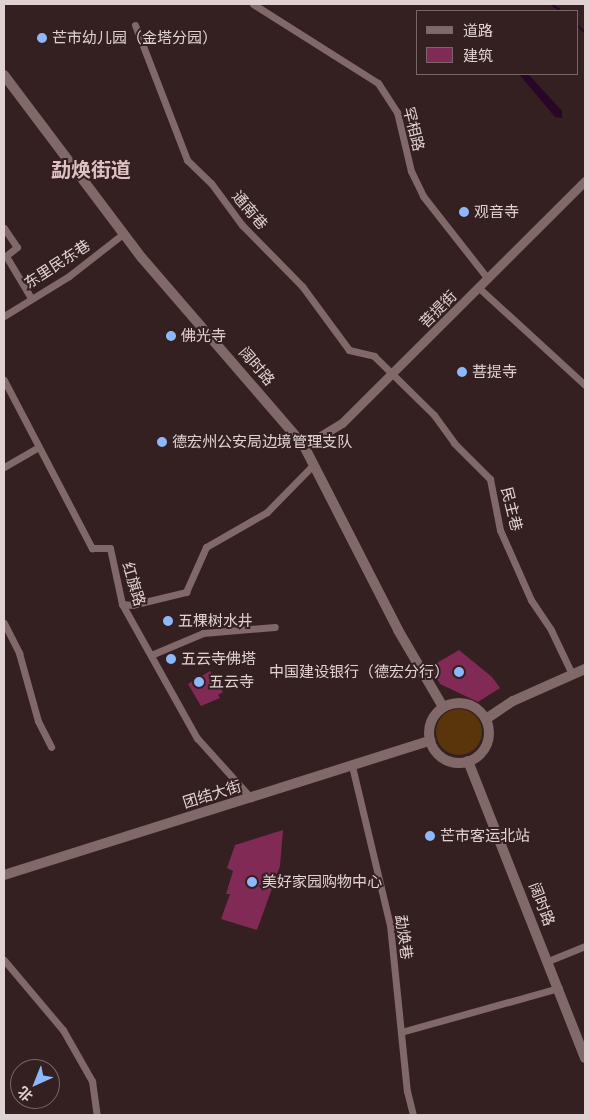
<!DOCTYPE html>
<meta charset="utf-8">
<style>
body{margin:0}
#map{position:relative;width:589px;height:1119px;overflow:hidden;background:#341f21;font-family:"Open Sans","Noto Sans SC",sans-serif}
div>[style]{position:absolute}
[style*='--x']{left:calc(var(--x)*1px);top:calc(var(--y)*1px);width:calc(var(--w)*1px);rotate:calc(var(--a)*1deg)}
.green>*{inset:0;background:#5a350c}
.round{border-radius:50%}
.water>*{inset:0;background:#290528}
.stream>*{height:2px;margin:-1px;padding:0 1px;transform-origin:1px;border-radius:1px;background:#290528}
.building>*{inset:0;background:#812a56}
.minor>*{height:7px;margin:-3.5px;padding:0 3.5px;transform-origin:3.5px;border-radius:3.5px;background:#816869}
.tertiary>*{height:9px;margin:-4.5px;padding:0 4.5px;transform-origin:4.5px;border-radius:4.5px;background:#816869}
.secondary>*{height:10px;margin:-5px;padding:0 5px;transform-origin:5px;border-radius:5px;background:#816869}
.secondary>.ring{margin:-5px;padding:0;box-sizing:content-box;background:none;border:10px solid #816869;border-radius:50%}
.dots>*{width:14px;height:14px;translate:-50% -50%;box-sizing:border-box;border:2px solid #341f21;border-radius:50%}
span{translate:-50% -50%;white-space:nowrap;text-align:center;line-height:1.15;-webkit-text-stroke:4px #341f21;paint-order:stroke}
.poi-label{font-size:15px;color:#e0d2d2}
.left{translate:0 -50%;text-align:left}
.right{translate:-100% -50%;text-align:right}
.street-label{font-size:15px;color:#e0d2d2}
.district-label{font-size:20px;color:#dec1c2;font-weight:700}
.frame{position:absolute;inset:0;border:5px solid #e0d2d2;pointer-events:none}
.legend{position:absolute;left:416px;top:10px;width:162px;height:65px;box-sizing:border-box;background:#341f21;border:1px solid #796768;margin:0;padding:6px 9px;list-style:none;font-size:15px;color:#e0d2d2}
.legend li{display:flex;align-items:center;gap:10px;height:25px}
.legend b{width:25px;border:1px solid #796768}
.north{position:absolute;left:10px;top:1059px;width:50px;height:50px;box-sizing:border-box;background:#341f21;border:1px solid #796768;border-radius:50%;rotate:224deg;font-size:14px;font-weight:700;line-height:20px;text-align:center;color:#e0d2d2}
.north::after{content:'';display:block;margin:auto;width:18px;height:22px;background:#8db9fc;clip-path:polygon(50% 0,100% 100%,50% 72%,0 100%)}
</style>
<div id="map">
<div class="green">
<div class="round" style="left:436px;top:709px;width:46px;height:46px"></div>
</div>
<div class="water">
<div style="clip-path:polygon(519px 74px,528px 74px,562px 111px,562px 118px,555px 117px)"></div>
</div>
<div class="stream">
<div style="--x:551;--y:4;--w:12;--a:35"></div>
<div style="--x:578;--y:26;--w:9;--a:41"></div>
</div>
<div class="building">
<div style="clip-path:polygon(459px 650px,492px 677px,500px 688px,478px 702px,440px 684px,430px 667px)"></div>
<div style="clip-path:polygon(210px 671px,223px 692px,218px 695px,220px 698px,201px 706px,188px 684px)"></div>
<div style="clip-path:polygon(283px 830px,280px 866px,257px 930px,221px 919px,230px 894px,226px 894px,233px 871px,227px 868px,235px 845px)"></div>
</div>
<div class="minor">
<div style="--x:253;--y:4;--w:148;--a:32.3"></div>
<div style="--x:378;--y:83;--w:35;--a:57"></div>
<div style="--x:397;--y:112;--w:61;--a:76.7"></div>
<div style="--x:411;--y:171;--w:28;--a:64"></div>
<div style="--x:423;--y:196;--w:105;--a:51.9"></div>
<div style="--x:135;--y:25;--w:145;--a:68.9"></div>
<div style="--x:187;--y:160;--w:33;--a:44"></div>
<div style="--x:211;--y:183;--w:52;--a:53.6"></div>
<div style="--x:242;--y:225;--w:86;--a:45.5"></div>
<div style="--x:302;--y:286;--w:79;--a:53.7"></div>
<div style="--x:349;--y:350;--w:26;--a:13"></div>
<div style="--x:374;--y:356;--w:84;--a:44.5"></div>
<div style="--x:434;--y:415;--w:34;--a:54"></div>
<div style="--x:454;--y:443;--w:51;--a:45"></div>
<div style="--x:490;--y:479;--w:52;--a:78.9"></div>
<div style="--x:500;--y:530;--w:77;--a:66.1"></div>
<div style="--x:531;--y:600;--w:36;--a:56"></div>
<div style="--x:551;--y:630;--w:49;--a:64.5"></div>
<div style="--x:4;--y:228;--w:23;--a:56"></div>
<div style="--x:17;--y:247;--w:14;--a:141"></div>
<div style="--x:6;--y:256;--w:49;--a:59.2"></div>
<div style="--x:479;--y:288;--w:144;--a:42.5"></div>
<div style="--x:4;--y:316;--w:76;--a:-31.6"></div>
<div style="--x:69;--y:276;--w:70;--a:-38"></div>
<div style="--x:4;--y:380;--w:190;--a:62.4"></div>
<div style="--x:92;--y:548;--w:18;--a:0"></div>
<div style="--x:110;--y:548;--w:57;--a:77.9"></div>
<div style="--x:122;--y:604;--w:154;--a:60.8"></div>
<div style="--x:197;--y:738;--w:81;--a:48"></div>
<div style="--x:4;--y:467;--w:38;--a:-30"></div>
<div style="--x:122;--y:604;--w:10;--a:6"></div>
<div style="--x:132;--y:605;--w:56;--a:-13.5"></div>
<div style="--x:186;--y:592;--w:49;--a:-66"></div>
<div style="--x:206;--y:547;--w:70;--a:-29.8"></div>
<div style="--x:267;--y:512;--w:67;--a:-45.6"></div>
<div style="--x:4;--y:623;--w:34;--a:63"></div>
<div style="--x:19;--y:653;--w:71;--a:74.4"></div>
<div style="--x:38;--y:721;--w:29;--a:63"></div>
<div style="--x:151;--y:655;--w:56;--a:-22.9"></div>
<div style="--x:203;--y:633;--w:72;--a:-4.8"></div>
<div style="--x:352;--y:766;--w:163;--a:76.6"></div>
<div style="--x:390;--y:925;--w:167;--a:84.2"></div>
<div style="--x:407;--y:1091;--w:25;--a:76"></div>
<div style="--x:4;--y:960;--w:92;--a:49.9"></div>
<div style="--x:63;--y:1030;--w:59;--a:60.4"></div>
<div style="--x:92;--y:1081;--w:34;--a:82"></div>
<div style="--x:548;--y:961;--w:40;--a:-22"></div>
<div style="--x:401;--y:1032;--w:164;--a:-15.6"></div>
</div>
<div class="tertiary">
<div style="--x:304;--y:446;--w:44;--a:-31.2"></div>
<div style="--x:342;--y:423;--w:343;--a:-44.9"></div>
</div>
<div class="secondary">
<div style="--x:4;--y:75;--w:229;--a:53"></div>
<div style="--x:142;--y:258;--w:248;--a:49.2"></div>
<div style="--x:304;--y:446;--w:207;--a:62.9"></div>
<div style="--x:398;--y:630;--w:89;--a:59.7"></div>
<div class="ring" style="left:429px;top:703px;width:50px;height:50px"></div>
<div style="--x:486;--y:719;--w:32;--a:-34"></div>
<div style="--x:513;--y:701;--w:79;--a:-24"></div>
<div style="--x:468;--y:761;--w:319;--a:68.5"></div>
<div style="--x:4;--y:875;--w:447;--a:-17.5"></div>
</div>
<div class="dots">
<div style="left:42px;top:38px;background:#8db9fc"></div>
<div style="left:464px;top:212px;background:#8db9fc"></div>
<div style="left:171px;top:336px;background:#8db9fc"></div>
<div style="left:462px;top:372px;background:#8db9fc"></div>
<div style="left:162px;top:442px;background:#8db9fc"></div>
<div style="left:168px;top:621px;background:#8db9fc"></div>
<div style="left:171px;top:659px;background:#8db9fc"></div>
<div style="left:459px;top:672px;background:#8db9fc"></div>
<div style="left:199px;top:682px;background:#8db9fc"></div>
<div style="left:430px;top:836px;background:#8db9fc"></div>
<div style="left:252px;top:882px;background:#8db9fc"></div>
</div>
<div class="poi-label">
<span class="left" style="left:52px;top:38px">芒市幼儿园（金塔分园）</span>
<span class="left" style="left:474px;top:212px">观音寺</span>
<span class="left" style="left:181px;top:336px">佛光寺</span>
<span class="left" style="left:472px;top:372px">菩提寺</span>
<span class="left" style="left:172px;top:442px">德宏州公安局边境管理支队</span>
<span class="left" style="left:178px;top:621px">五棵树水井</span>
<span class="left" style="left:181px;top:659px">五云寺佛塔</span>
<span class="right" style="left:449px;top:672px">中国建设银行（德宏分行）</span>
<span class="left" style="left:209px;top:682px">五云寺</span>
<span class="left" style="left:440px;top:836px">芒市客运北站</span>
<span class="left" style="left:262px;top:882px">美好家园购物中心</span>
</div>
<div class="street-label">
<span style="left:414px;top:129px;rotate:76deg">罕相路</span>
<span style="left:250px;top:210px;rotate:49deg">通南巷</span>
<span style="left:57px;top:264px;rotate:-33deg">东里民东巷</span>
<span style="left:438px;top:309px;rotate:-45deg">菩提街</span>
<span style="left:257px;top:366px;rotate:49deg">阔时路</span>
<span style="left:512px;top:509px;rotate:76deg">民主巷</span>
<span style="left:134px;top:584px;rotate:73deg">红旗路</span>
<span style="left:212px;top:794px;rotate:-17deg">团结大街</span>
<span style="left:542px;top:904px;rotate:69deg">阔时路</span>
<span style="left:404px;top:937px;rotate:82deg">勐焕巷</span>
</div>
<div class="district-label">
<span style="left:91px;top:169px">勐焕街道</span>
</div>
<div class="frame"></div>
<ul class="legend">
<li><b style="height:6px;background:#816869"></b>道路</li>
<li><b style="height:14px;background:#812a56"></b>建筑</li>
</ul>
<div class="north">北</div>
</div>
